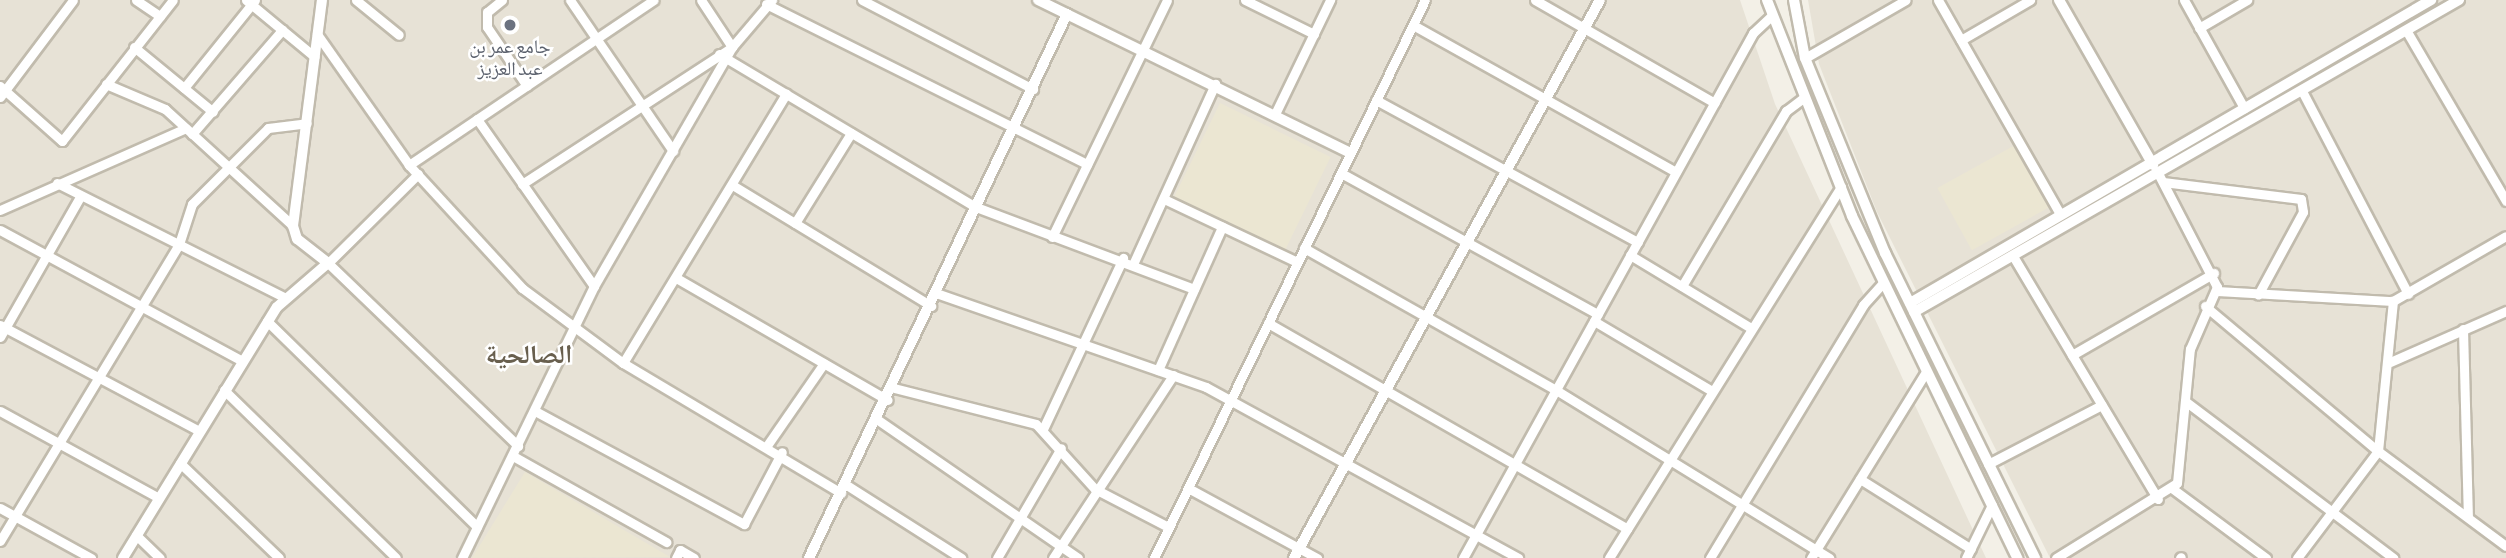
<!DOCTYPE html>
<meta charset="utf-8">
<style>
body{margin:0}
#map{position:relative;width:2506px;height:558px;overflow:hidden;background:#f3f0e7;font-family:"Asap Condensed","Noto Naskh Arabic",sans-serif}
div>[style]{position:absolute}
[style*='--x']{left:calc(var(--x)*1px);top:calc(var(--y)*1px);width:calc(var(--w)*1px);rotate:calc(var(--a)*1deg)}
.residential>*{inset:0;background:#e7e2d6}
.education>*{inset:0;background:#ebe6d2;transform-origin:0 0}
.roads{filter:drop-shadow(2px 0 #c1bbad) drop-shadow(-2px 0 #c1bbad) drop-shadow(0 2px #c1bbad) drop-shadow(0 -2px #c1bbad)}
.minor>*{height:9px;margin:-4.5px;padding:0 4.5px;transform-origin:4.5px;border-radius:4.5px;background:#fff}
.tertiary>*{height:10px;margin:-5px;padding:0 5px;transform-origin:5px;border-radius:5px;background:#fff}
.dots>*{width:19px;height:19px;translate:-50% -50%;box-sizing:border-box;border:4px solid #fff;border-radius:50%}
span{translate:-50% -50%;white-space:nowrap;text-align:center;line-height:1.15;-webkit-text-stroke:5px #fff;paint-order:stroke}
.worship-label{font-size:19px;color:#5b616d}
.district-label{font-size:26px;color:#685f4e;font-weight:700}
</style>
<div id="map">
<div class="residential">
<div style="clip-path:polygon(0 0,1740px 0,1775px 104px,1986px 558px,0 558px)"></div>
<div style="clip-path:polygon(1808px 0,2506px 0,2506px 558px,2050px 558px,1877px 212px,1819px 64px)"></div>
</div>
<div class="education">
<div style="left:1220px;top:103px;width:123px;height:105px;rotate:26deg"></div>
<div style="left:2017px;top:144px;width:71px;height:91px;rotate:61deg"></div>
<div style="clip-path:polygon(525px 472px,670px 557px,472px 558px)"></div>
</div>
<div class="roads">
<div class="minor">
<div style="--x:136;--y:0;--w:29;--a:34"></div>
<div style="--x:246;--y:0;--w:89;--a:39.6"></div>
<div style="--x:356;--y:0;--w:55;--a:39.1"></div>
<div style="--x:502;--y:0;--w:19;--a:141"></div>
<div style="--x:487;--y:12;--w:15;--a:90"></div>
<div style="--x:487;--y:27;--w:71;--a:55.9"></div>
<div style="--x:570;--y:0;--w:183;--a:55.7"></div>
<div style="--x:862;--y:0;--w:193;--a:27.5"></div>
<div style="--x:1245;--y:0;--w:77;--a:26.2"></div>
<div style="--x:1535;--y:0;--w:207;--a:29.8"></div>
<div style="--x:1938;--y:0;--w:246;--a:60.3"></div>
<div style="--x:2184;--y:0;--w:124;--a:60.9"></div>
<div style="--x:766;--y:4;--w:359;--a:26.5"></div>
<div style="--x:1413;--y:25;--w:301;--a:29.2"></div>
<div style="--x:2199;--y:28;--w:56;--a:-30.3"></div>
<div style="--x:2406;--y:30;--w:198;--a:59.7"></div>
<div style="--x:317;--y:34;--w:160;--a:54.9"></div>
<div style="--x:409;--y:165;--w:167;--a:47.4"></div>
<div style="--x:522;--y:288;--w:126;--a:36.6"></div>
<div style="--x:623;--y:363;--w:254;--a:30.8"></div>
<div style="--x:1961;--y:40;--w:80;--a:-30.1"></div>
<div style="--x:134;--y:47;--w:102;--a:39.4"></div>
<div style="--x:719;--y:54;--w:299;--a:30.8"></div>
<div style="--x:976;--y:207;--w:233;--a:20.6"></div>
<div style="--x:1805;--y:58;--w:116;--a:-29.9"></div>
<div style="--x:106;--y:84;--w:64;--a:23"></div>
<div style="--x:165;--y:109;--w:173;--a:42.4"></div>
<div style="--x:0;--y:86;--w:83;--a:41.6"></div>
<div style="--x:62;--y:141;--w:179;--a:-51.8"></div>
<div style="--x:184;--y:88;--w:113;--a:-51.1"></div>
<div style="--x:2302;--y:91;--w:229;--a:62.4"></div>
<div style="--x:0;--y:97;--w:121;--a:-53"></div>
<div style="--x:1376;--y:100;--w:298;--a:28.5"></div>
<div style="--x:1275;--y:114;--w:127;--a:-64.2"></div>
<div style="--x:477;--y:119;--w:204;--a:55"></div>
<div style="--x:192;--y:134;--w:138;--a:-49.1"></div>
<div style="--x:409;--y:165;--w:295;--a:-34"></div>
<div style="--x:1341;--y:173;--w:293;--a:28.8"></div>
<div style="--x:418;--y:174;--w:127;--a:135.3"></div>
<div style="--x:328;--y:263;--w:264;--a:43.9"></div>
<div style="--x:2163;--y:182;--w:139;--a:7"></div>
<div style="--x:2301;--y:199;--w:13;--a:81"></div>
<div style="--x:2303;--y:212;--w:94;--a:118.5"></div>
<div style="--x:57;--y:183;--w:256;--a:26.7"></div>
<div style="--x:522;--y:184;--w:251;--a:-33.1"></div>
<div style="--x:732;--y:47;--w:56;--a:-123.4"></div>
<div style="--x:734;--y:186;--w:231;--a:31.3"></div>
<div style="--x:1164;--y:199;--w:147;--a:25.3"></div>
<div style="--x:0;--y:210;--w:203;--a:-23.8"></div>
<div style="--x:795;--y:223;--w:106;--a:-58.1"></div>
<div style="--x:0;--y:230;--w:275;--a:28.4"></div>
<div style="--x:1052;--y:237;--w:263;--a:-64.1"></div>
<div style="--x:1304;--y:248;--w:289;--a:29.4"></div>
<div style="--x:1556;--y:390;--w:321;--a:31.6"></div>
<div style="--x:1630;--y:255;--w:141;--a:31.1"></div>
<div style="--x:2013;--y:256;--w:283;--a:59.2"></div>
<div style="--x:1134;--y:262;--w:196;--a:-65.5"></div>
<div style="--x:678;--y:279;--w:242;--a:30"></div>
<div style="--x:1682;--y:286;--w:204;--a:-59.3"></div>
<div style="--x:1786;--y:111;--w:21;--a:-37"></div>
<div style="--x:2217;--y:291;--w:176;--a:3.3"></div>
<div style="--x:2393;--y:301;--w:130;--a:-29.9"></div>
<div style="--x:936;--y:293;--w:286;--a:19.2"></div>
<div style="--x:1206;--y:387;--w:356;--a:28.7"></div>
<div style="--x:2205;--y:306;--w:226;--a:40"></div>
<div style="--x:2378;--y:451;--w:159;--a:36.6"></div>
<div style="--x:267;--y:321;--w:294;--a:44.4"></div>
<div style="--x:1594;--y:321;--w:137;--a:30.7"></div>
<div style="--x:1268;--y:323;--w:414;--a:29.8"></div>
<div style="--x:0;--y:325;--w:225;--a:28"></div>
<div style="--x:2463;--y:329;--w:187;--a:88.5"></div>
<div style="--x:0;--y:337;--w:163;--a:-60.3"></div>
<div style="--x:2072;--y:355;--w:164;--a:-30"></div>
<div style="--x:2390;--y:362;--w:127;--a:-23.7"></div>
<div style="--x:623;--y:363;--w:315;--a:-58.8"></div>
<div style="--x:1158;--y:370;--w:157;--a:-65.9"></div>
<div style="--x:894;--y:388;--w:146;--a:14.2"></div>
<div style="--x:1036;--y:424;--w:88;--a:47.8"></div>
<div style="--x:1095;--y:489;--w:82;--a:27.5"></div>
<div style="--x:224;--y:390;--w:240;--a:44.3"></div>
<div style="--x:2185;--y:401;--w:261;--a:37"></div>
<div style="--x:0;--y:411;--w:181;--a:28.7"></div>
<div style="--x:535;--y:411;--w:238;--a:28.4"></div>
<div style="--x:744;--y:524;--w:81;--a:-62.2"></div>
<div style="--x:878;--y:420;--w:243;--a:34.6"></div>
<div style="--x:1043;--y:429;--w:189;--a:-64.9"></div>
<div style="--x:768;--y:444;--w:98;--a:-55.3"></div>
<div style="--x:513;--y:456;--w:176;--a:29.3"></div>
<div style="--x:180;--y:463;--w:137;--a:43.8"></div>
<div style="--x:1988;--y:464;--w:128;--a:-27.4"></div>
<div style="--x:1860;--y:479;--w:131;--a:32.2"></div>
<div style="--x:845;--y:484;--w:138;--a:32.5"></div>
<div style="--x:1188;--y:488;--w:147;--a:28.5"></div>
<div style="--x:2173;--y:489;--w:116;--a:36.6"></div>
<div style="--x:0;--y:508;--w:104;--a:28.8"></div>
<div style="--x:136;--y:535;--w:33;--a:44"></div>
<div style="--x:0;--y:541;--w:347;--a:-58.9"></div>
<div style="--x:179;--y:244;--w:42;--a:-72"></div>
<div style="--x:192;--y:204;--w:107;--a:-45"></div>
<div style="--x:268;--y:128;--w:39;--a:-7"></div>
<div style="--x:462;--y:558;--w:302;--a:-64.1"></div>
<div style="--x:594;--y:286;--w:276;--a:-60"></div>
<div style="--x:732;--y:47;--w:62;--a:-49.6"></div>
<div style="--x:676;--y:558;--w:9;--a:-63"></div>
<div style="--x:680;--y:550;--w:16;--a:30"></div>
<div style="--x:997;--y:558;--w:127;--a:-59.8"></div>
<div style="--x:1053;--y:558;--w:219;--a:-56.7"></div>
<div style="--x:1154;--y:558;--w:620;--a:-64.1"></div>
<div style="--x:1463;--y:558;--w:600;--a:-61.08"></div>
<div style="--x:1753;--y:33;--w:26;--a:-43"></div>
<div style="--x:1609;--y:558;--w:438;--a:-58"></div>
<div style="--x:1710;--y:558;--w:296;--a:-58.8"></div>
<div style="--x:1863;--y:305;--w:30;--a:-48"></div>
<div style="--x:1811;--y:558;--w:219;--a:-58.3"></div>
<div style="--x:1966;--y:558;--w:59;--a:-63.9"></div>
<div style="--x:2056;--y:558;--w:142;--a:-31.8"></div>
<div style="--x:2177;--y:483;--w:135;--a:-84.5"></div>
<div style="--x:2190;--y:349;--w:68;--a:-66.5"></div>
<div style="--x:2217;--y:287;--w:128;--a:-117.4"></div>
<div style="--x:2180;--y:558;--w:1;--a:-45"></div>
<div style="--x:2297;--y:558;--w:134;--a:-52.9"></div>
<div style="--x:2378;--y:451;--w:151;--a:-84.3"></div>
</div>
<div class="tertiary">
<div style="--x:1038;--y:0;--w:347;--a:26.1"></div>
<div style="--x:1767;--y:0;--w:232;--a:68.5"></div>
<div style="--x:1852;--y:216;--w:380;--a:64.2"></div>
<div style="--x:1794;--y:0;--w:59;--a:79.3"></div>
<div style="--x:1805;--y:58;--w:211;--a:67.7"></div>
<div style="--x:1885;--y:253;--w:340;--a:63.8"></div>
<div style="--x:2059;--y:0;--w:190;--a:60.3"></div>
<div style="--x:1910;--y:303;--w:603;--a:-30.18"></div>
<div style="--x:1914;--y:312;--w:628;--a:-29.79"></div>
<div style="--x:123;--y:558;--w:294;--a:-58.5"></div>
<div style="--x:277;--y:307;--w:67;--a:-40.8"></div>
<div style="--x:328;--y:263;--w:39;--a:-142"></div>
<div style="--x:297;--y:239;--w:14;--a:-107"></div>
<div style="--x:293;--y:226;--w:228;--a:-82.7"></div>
<div style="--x:809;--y:558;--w:602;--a:-64.63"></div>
<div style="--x:1294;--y:558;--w:636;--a:-61.26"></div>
</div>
</div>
<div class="dots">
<div style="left:510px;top:25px;background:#6b7280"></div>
</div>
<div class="worship-label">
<span style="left:510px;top:58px">جامع عمر بن<br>عبد العزيز</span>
</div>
<div class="district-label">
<span style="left:529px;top:355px">الصالحية</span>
</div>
</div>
